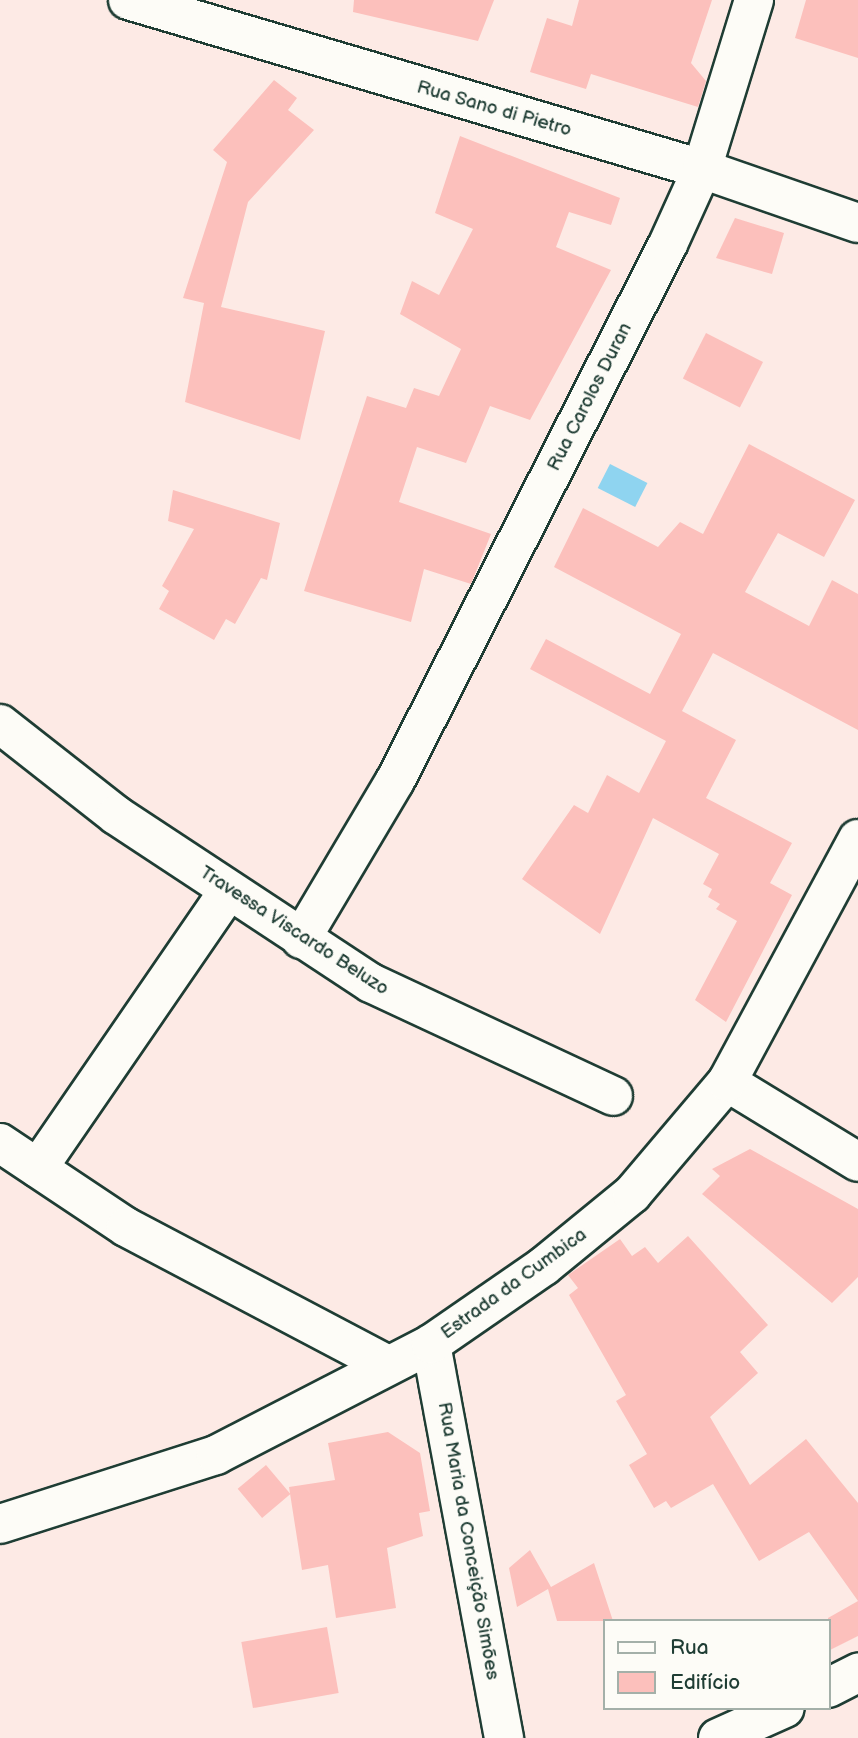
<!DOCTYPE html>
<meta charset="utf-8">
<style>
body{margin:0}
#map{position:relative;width:858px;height:1738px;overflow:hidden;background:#fdeae5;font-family:"Balsamiq Sans",sans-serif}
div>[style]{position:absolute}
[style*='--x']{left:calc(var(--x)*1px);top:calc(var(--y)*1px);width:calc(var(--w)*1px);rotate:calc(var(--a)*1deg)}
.water>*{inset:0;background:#8fd4f0;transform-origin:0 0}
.building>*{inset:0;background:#fcc0bc;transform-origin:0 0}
.roads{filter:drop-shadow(2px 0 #1f3d34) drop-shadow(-2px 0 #1f3d34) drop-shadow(0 2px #1f3d34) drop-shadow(0 -2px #1f3d34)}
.minor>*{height:38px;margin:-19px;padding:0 19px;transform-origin:19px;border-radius:19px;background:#fdfcf7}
span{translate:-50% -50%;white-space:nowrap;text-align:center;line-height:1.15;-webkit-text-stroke:5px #fdfcf7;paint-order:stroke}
.street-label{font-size:19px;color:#1f3d34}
.legend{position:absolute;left:603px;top:1619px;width:228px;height:91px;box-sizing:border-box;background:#fdfcf7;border:2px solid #a4b0a9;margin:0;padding:9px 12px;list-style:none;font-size:21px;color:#1f3d34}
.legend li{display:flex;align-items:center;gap:14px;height:35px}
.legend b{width:35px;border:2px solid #a4b0a9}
</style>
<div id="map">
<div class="water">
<div style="left:610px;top:464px;width:42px;height:27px;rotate:27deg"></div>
</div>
<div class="building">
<div style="clip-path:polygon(354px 0,494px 0,478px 41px,353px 12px)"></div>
<div style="clip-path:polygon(579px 0,712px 0,691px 63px,706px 81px,698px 107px,591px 74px,586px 89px,530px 72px,547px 18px,572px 26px)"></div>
<div style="clip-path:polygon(806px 0,858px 0,858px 58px,795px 38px)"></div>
<div style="clip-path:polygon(274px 80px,297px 98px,288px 110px,314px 130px,248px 202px,221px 307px,325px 331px,300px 440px,185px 402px,204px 303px,183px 298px,227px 162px,213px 150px)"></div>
<div style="clip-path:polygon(460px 136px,620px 198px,611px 225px,569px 212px,556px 247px,611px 270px,530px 420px,490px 406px,466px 463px,417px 447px,399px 502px,491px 534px,471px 584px,424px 569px,411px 622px,304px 591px,367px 396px,406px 408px,414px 388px,439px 396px,461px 349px,400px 314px,412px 281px,439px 295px,473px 229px,435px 213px)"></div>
<div style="clip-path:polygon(735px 218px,784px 233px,772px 274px,716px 258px)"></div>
<div style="left:706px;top:333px;width:64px;height:51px;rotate:27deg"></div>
<div style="clip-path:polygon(749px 444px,855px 500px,824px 557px,778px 533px,745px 592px,809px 626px,832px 580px,858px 594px,858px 730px,713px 653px,682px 711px,736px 740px,706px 798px,792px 843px,770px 883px,792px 895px,726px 1022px,695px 1000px,737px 921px,716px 909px,720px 904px,708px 897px,712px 889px,703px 884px,719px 854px,653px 818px,600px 934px,522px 879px,574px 805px,588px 813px,607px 775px,639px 793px,666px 741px,530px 669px,546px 639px,650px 694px,681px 634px,554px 567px,583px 508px,658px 547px,680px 522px,703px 534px)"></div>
<div style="clip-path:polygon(173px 490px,280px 523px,267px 580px,261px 578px,235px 624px,226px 619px,214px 640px,159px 609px,169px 591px,162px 586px,194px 529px,168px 521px)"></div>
<div style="clip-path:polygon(750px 1149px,858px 1209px,858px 1277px,832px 1303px,702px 1194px,720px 1176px,712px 1169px)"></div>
<div style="clip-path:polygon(688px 1236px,768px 1325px,740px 1352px,758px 1373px,710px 1417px,750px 1485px,806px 1439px,858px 1503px,858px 1601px,809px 1532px,759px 1561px,713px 1484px,671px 1508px,666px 1501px,654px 1508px,629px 1465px,647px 1454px,616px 1401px,626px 1395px,569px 1295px,578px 1288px,568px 1275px,620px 1239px,632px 1256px,645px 1247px,658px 1263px)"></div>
<div style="clip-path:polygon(388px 1432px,420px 1453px,430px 1511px,419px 1513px,423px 1536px,387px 1548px,396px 1608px,336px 1618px,328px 1565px,302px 1570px,289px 1487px,335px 1480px,328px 1443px)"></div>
<div style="left:266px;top:1465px;width:38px;height:37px;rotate:50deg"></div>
<div style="clip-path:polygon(530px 1550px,551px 1587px,594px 1563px,613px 1621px,557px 1621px,548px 1589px,517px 1607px,509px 1568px)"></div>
<div style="clip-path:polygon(858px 1601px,858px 1636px,828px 1651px,828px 1618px)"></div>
<div style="left:327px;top:1627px;width:67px;height:87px;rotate:80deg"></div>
</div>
<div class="roads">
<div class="minor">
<div style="--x:128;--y:0;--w:598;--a:16.41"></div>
<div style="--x:702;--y:169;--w:165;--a:19.1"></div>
<div style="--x:0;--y:724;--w:147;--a:38.1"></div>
<div style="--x:116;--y:815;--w:305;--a:33.4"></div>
<div style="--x:371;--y:983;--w:267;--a:25"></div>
<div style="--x:301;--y:939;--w:184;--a:-59.3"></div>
<div style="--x:395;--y:781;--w:602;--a:-63.05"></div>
<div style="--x:668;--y:244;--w:82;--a:-65.6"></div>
<div style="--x:702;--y:169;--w:177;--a:-72.9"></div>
<div style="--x:727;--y:1082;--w:153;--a:31.4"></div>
<div style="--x:0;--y:1143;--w:151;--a:33.7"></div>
<div style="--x:126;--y:1227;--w:296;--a:27.8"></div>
<div style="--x:38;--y:1168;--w:337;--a:-55.5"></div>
<div style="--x:431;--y:1344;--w:401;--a:79.5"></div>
<div style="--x:0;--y:1524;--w:227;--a:-17.7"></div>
<div style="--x:216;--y:1455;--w:242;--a:-27.3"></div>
<div style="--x:431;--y:1344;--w:137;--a:-34.6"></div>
<div style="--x:544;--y:1266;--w:114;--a:-39.3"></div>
<div style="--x:632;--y:1194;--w:147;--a:-49.7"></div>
<div style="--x:727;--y:1082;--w:276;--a:-61.7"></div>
<div style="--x:828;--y:1688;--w:34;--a:-27"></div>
<div style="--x:718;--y:1738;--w:73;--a:-24.1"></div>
</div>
</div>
<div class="street-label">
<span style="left:494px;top:109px;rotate:16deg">Rua Sano di Pietro</span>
<span style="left:590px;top:397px;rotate:-63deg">Rua Carolos Duran</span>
<span style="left:294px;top:931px;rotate:33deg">Travessa Viscardo Beluzo</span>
<span style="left:514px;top:1284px;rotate:-36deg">Estrada da Cumbica</span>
<span style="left:468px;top:1541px;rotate:80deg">Rua Maria da Conceição Simões</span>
</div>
<ul class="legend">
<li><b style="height:9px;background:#fdfcf7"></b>Rua</li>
<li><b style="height:19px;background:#fcc0bc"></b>Edifício</li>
</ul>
</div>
